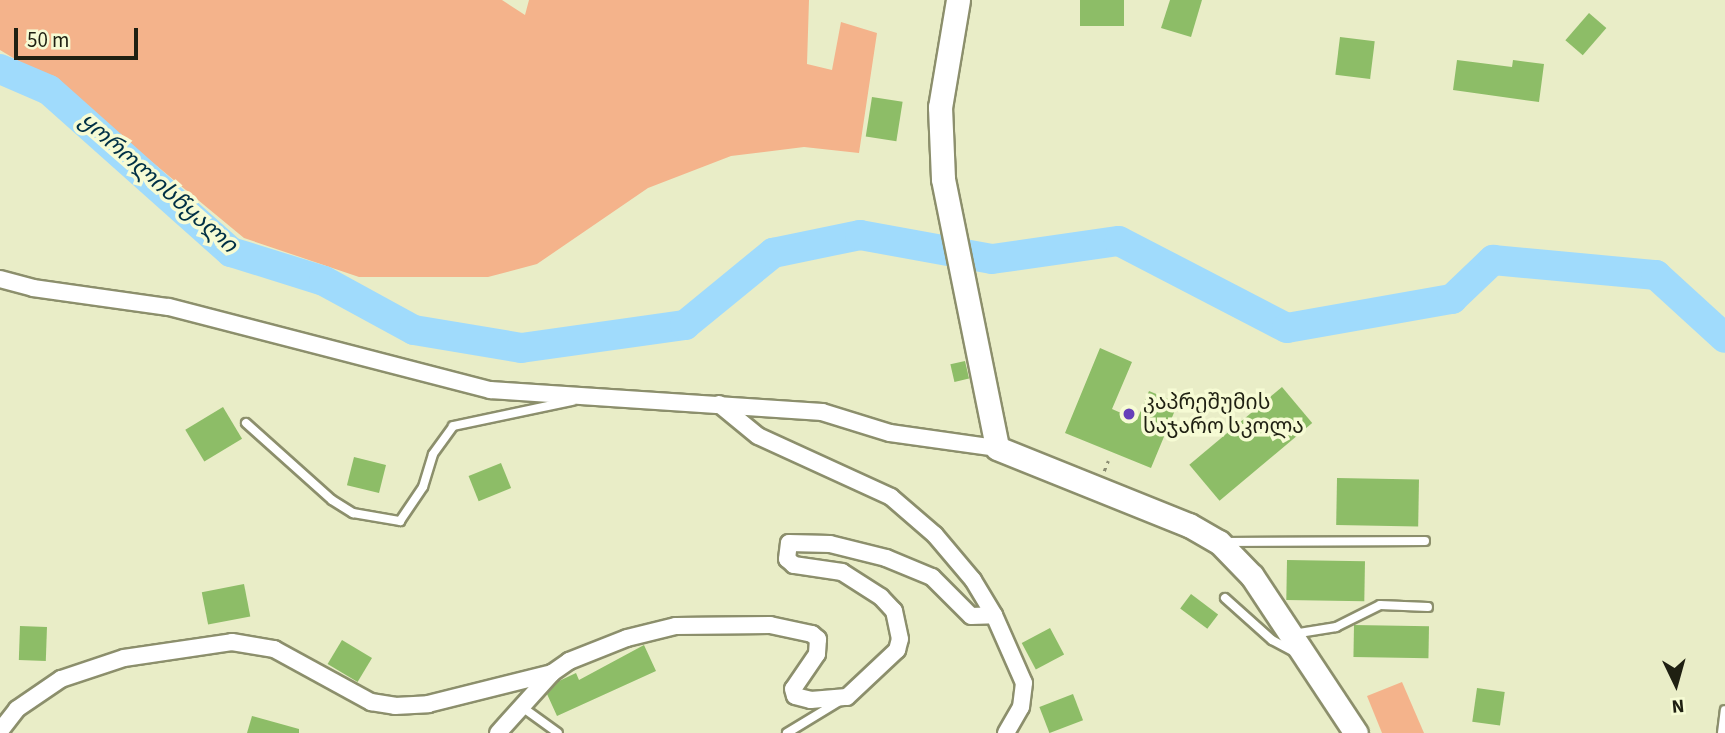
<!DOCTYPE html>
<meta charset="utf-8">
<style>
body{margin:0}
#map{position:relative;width:1725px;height:733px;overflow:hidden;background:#e9edc7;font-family:"Source Sans 3","Noto Sans Georgian",sans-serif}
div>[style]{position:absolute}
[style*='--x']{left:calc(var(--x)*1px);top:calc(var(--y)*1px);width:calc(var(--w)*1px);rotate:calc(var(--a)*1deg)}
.green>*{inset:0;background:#f4b38b}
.river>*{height:30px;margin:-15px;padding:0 15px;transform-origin:15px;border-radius:15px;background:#a0dbfc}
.building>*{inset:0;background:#8dbd67;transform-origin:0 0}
.path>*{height:2.5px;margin-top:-1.25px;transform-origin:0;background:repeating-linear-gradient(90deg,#8a8c72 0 3.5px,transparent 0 8.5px)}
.roads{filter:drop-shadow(2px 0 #8c8f6c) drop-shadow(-2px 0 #8c8f6c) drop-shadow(0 2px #8c8f6c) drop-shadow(0 -2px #8c8f6c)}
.lane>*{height:8px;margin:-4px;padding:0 4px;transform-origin:4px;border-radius:4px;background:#fff}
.street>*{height:16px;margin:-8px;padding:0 8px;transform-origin:8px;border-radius:8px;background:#fff}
.secondary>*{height:23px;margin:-11.5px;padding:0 11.5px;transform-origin:11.5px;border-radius:11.5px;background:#fff}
.dots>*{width:19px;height:19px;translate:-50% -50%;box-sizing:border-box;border:4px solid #f6fbd4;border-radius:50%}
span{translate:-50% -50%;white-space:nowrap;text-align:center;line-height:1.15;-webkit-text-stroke:7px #f6fbd4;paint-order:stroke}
.poi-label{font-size:21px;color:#1f2012}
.left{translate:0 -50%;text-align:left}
.water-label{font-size:23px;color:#003045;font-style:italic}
.north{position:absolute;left:1641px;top:649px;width:70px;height:70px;-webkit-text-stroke:5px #f6fbd4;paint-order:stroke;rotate:175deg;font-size:19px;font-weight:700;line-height:28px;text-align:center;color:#1f2012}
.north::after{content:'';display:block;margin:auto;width:24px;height:32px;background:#1f2012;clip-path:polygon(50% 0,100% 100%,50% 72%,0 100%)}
.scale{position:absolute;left:14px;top:28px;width:124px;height:32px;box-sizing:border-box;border:4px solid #1f2012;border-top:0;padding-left:9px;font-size:21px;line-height:24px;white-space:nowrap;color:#1f2012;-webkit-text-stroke:5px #f6fbd4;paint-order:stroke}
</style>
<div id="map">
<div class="green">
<div style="clip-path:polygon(0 0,502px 0,525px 15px,529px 0,809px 0,807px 64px,832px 70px,841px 22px,877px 33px,859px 153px,804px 147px,731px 156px,648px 188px,537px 264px,488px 277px,359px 277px,244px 238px,60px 86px,0 50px)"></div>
<div style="clip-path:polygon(1402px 682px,1424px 733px,1382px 733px,1367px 696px)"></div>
</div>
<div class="river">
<div style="--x:0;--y:69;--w:53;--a:23.2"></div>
<div style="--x:49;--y:90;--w:244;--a:41.7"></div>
<div style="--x:231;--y:252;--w:97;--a:17.3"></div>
<div style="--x:324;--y:281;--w:102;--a:28.6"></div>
<div style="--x:414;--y:330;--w:109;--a:9.5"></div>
<div style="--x:521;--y:348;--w:166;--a:-8"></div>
<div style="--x:685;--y:325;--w:114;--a:-39.3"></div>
<div style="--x:773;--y:253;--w:89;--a:-11.7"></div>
<div style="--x:860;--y:235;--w:134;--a:10.3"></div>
<div style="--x:992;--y:259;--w:128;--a:-8.1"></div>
<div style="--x:1119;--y:241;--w:189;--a:27.4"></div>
<div style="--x:1287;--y:328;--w:168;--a:-10"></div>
<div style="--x:1452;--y:299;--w:57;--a:-43.6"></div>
<div style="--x:1493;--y:260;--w:164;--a:5.3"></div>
<div style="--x:1656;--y:275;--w:93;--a:42.4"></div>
</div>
<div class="building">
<div style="left:1080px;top:0;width:44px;height:26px"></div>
<div style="clip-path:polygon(1170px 0,1202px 0,1191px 37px,1161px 28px)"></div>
<div style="left:1589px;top:13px;width:23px;height:36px;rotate:41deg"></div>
<div style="left:1340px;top:37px;width:35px;height:38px;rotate:7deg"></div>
<div style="clip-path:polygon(1457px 60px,1512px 67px,1513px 60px,1544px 64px,1539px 102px,1453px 90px)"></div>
<div style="left:872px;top:97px;width:31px;height:40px;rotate:9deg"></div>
<div style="clip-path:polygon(1100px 348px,1132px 362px,1112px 409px,1137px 420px,1149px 391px,1178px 403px,1151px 468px,1065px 433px)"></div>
<div style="left:965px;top:361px;width:18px;height:15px;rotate:77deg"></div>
<div style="left:1282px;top:387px;width:47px;height:121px;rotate:50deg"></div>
<div style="left:223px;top:407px;width:37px;height:44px;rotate:59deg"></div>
<div style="left:354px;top:457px;width:33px;height:29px;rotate:14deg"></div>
<div style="left:501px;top:463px;width:27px;height:35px;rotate:68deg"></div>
<div style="left:1337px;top:478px;width:82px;height:47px;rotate:1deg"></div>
<div style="left:1287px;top:560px;width:78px;height:40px;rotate:1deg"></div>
<div style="left:244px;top:584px;width:33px;height:43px;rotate:79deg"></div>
<div style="left:1191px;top:594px;width:34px;height:18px;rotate:37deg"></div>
<div style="left:1354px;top:625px;width:75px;height:32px;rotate:1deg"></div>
<div style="left:20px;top:626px;width:27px;height:34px;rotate:2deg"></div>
<div style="left:1050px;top:628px;width:30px;height:32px;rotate:62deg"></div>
<div style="left:342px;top:640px;width:35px;height:28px;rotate:31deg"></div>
<div style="clip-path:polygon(644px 645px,656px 671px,557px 716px,547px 694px,559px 681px,576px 673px,579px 680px)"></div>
<div style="left:1477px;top:688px;width:28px;height:34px;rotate:8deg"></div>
<div style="left:1073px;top:694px;width:28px;height:36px;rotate:69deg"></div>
<div style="clip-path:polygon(252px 716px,299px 729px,299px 733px,247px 733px)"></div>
</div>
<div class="path">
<div style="--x:1104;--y:471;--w:11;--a:-68"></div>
</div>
<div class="roads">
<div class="lane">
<div style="--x:246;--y:423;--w:115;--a:41.8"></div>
<div style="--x:332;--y:500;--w:25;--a:32"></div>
<div style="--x:353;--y:513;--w:48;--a:9.7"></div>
<div style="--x:400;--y:521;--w:41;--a:-55.9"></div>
<div style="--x:423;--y:487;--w:34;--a:-73"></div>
<div style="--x:433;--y:454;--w:34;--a:-54"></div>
<div style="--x:453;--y:426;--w:122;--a:-11.9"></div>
<div style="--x:1225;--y:542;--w:200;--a:-0.3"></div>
<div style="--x:1225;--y:598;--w:63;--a:41.8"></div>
<div style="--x:1272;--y:640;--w:26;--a:28"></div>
<div style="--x:1293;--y:634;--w:44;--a:-9.2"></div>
<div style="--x:1336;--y:627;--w:49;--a:-26.6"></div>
<div style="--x:1380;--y:605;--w:48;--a:2.4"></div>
<div style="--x:522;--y:707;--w:44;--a:35.8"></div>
<div style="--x:787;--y:733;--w:60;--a:-31.3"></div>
<div style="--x:1722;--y:733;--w:23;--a:-83"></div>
</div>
<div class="street">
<div style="--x:0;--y:279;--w:34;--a:15"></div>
<div style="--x:33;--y:288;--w:137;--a:8"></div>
<div style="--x:169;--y:307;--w:332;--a:14.5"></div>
<div style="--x:490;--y:390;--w:333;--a:3.8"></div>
<div style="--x:822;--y:412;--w:71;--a:17.2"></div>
<div style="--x:890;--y:433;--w:108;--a:8"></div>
<div style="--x:719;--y:404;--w:50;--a:39.4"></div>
<div style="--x:758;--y:436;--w:146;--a:24.6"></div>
<div style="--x:891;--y:497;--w:58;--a:40.8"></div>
<div style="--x:935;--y:535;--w:59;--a:49.8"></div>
<div style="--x:973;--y:580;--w:41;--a:59"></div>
<div style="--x:994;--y:615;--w:74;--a:66.2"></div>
<div style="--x:1024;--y:683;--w:24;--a:97"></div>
<div style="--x:1021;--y:707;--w:30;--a:120"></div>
<div style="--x:0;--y:731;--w:28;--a:-52"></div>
<div style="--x:17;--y:709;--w:53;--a:-34.3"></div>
<div style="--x:61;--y:679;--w:66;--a:-18.4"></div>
<div style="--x:124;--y:658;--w:109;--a:-8.4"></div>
<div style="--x:232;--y:642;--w:43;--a:9.5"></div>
<div style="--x:274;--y:649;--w:111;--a:28.7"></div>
<div style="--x:371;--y:702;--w:24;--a:9"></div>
<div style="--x:395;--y:706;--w:33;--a:-3"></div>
<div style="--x:428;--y:704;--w:128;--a:-14"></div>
<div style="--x:498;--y:733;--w:81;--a:-48"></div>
<div style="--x:552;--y:673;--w:21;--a:-35"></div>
<div style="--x:569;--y:661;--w:62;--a:-21.6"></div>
<div style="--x:627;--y:638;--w:50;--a:-13.8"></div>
<div style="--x:676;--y:626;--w:94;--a:-0.6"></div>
<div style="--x:770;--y:625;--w:43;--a:12.1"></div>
<div style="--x:812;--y:634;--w:8;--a:40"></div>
<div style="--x:818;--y:639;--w:15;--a:94"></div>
<div style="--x:817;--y:654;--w:42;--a:124.4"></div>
<div style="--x:793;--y:689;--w:7;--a:74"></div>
<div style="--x:795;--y:696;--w:16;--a:14"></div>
<div style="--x:811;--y:700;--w:36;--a:-5"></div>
<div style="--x:847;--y:697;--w:69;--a:-43.2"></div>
<div style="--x:897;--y:650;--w:11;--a:-75"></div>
<div style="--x:900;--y:639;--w:29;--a:-102"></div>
<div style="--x:894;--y:611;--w:19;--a:-133"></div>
<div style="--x:881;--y:597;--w:46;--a:-147.3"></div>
<div style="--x:842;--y:572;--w:49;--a:-171.7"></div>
<div style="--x:794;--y:565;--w:9;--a:-139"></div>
<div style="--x:787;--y:559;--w:16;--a:-83"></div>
<div style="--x:789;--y:543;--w:41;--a:1.4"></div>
<div style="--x:830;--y:544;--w:58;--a:14"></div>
<div style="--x:886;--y:558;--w:50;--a:22.4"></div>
<div style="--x:932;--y:577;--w:55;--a:45"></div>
<div style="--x:971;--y:616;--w:23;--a:-2"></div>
</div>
<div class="secondary">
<div style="--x:958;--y:0;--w:109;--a:99.5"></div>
<div style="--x:940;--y:107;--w:72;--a:87.6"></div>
<div style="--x:943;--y:179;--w:274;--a:78.6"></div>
<div style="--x:997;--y:448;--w:207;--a:21.9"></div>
<div style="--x:1189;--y:525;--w:34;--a:30"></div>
<div style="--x:1219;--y:542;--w:47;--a:45.9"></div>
<div style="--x:1252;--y:576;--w:188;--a:56.5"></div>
</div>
</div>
<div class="dots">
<div style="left:1129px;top:414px;background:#6640b9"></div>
</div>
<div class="poi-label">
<span class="left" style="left:1143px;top:414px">კაპრეშუმის<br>საჯარო სკოლა</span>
</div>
<div class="water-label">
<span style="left:158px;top:183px;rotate:41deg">ყოროლისწყალი</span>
</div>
<div class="north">N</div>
<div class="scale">50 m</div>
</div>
